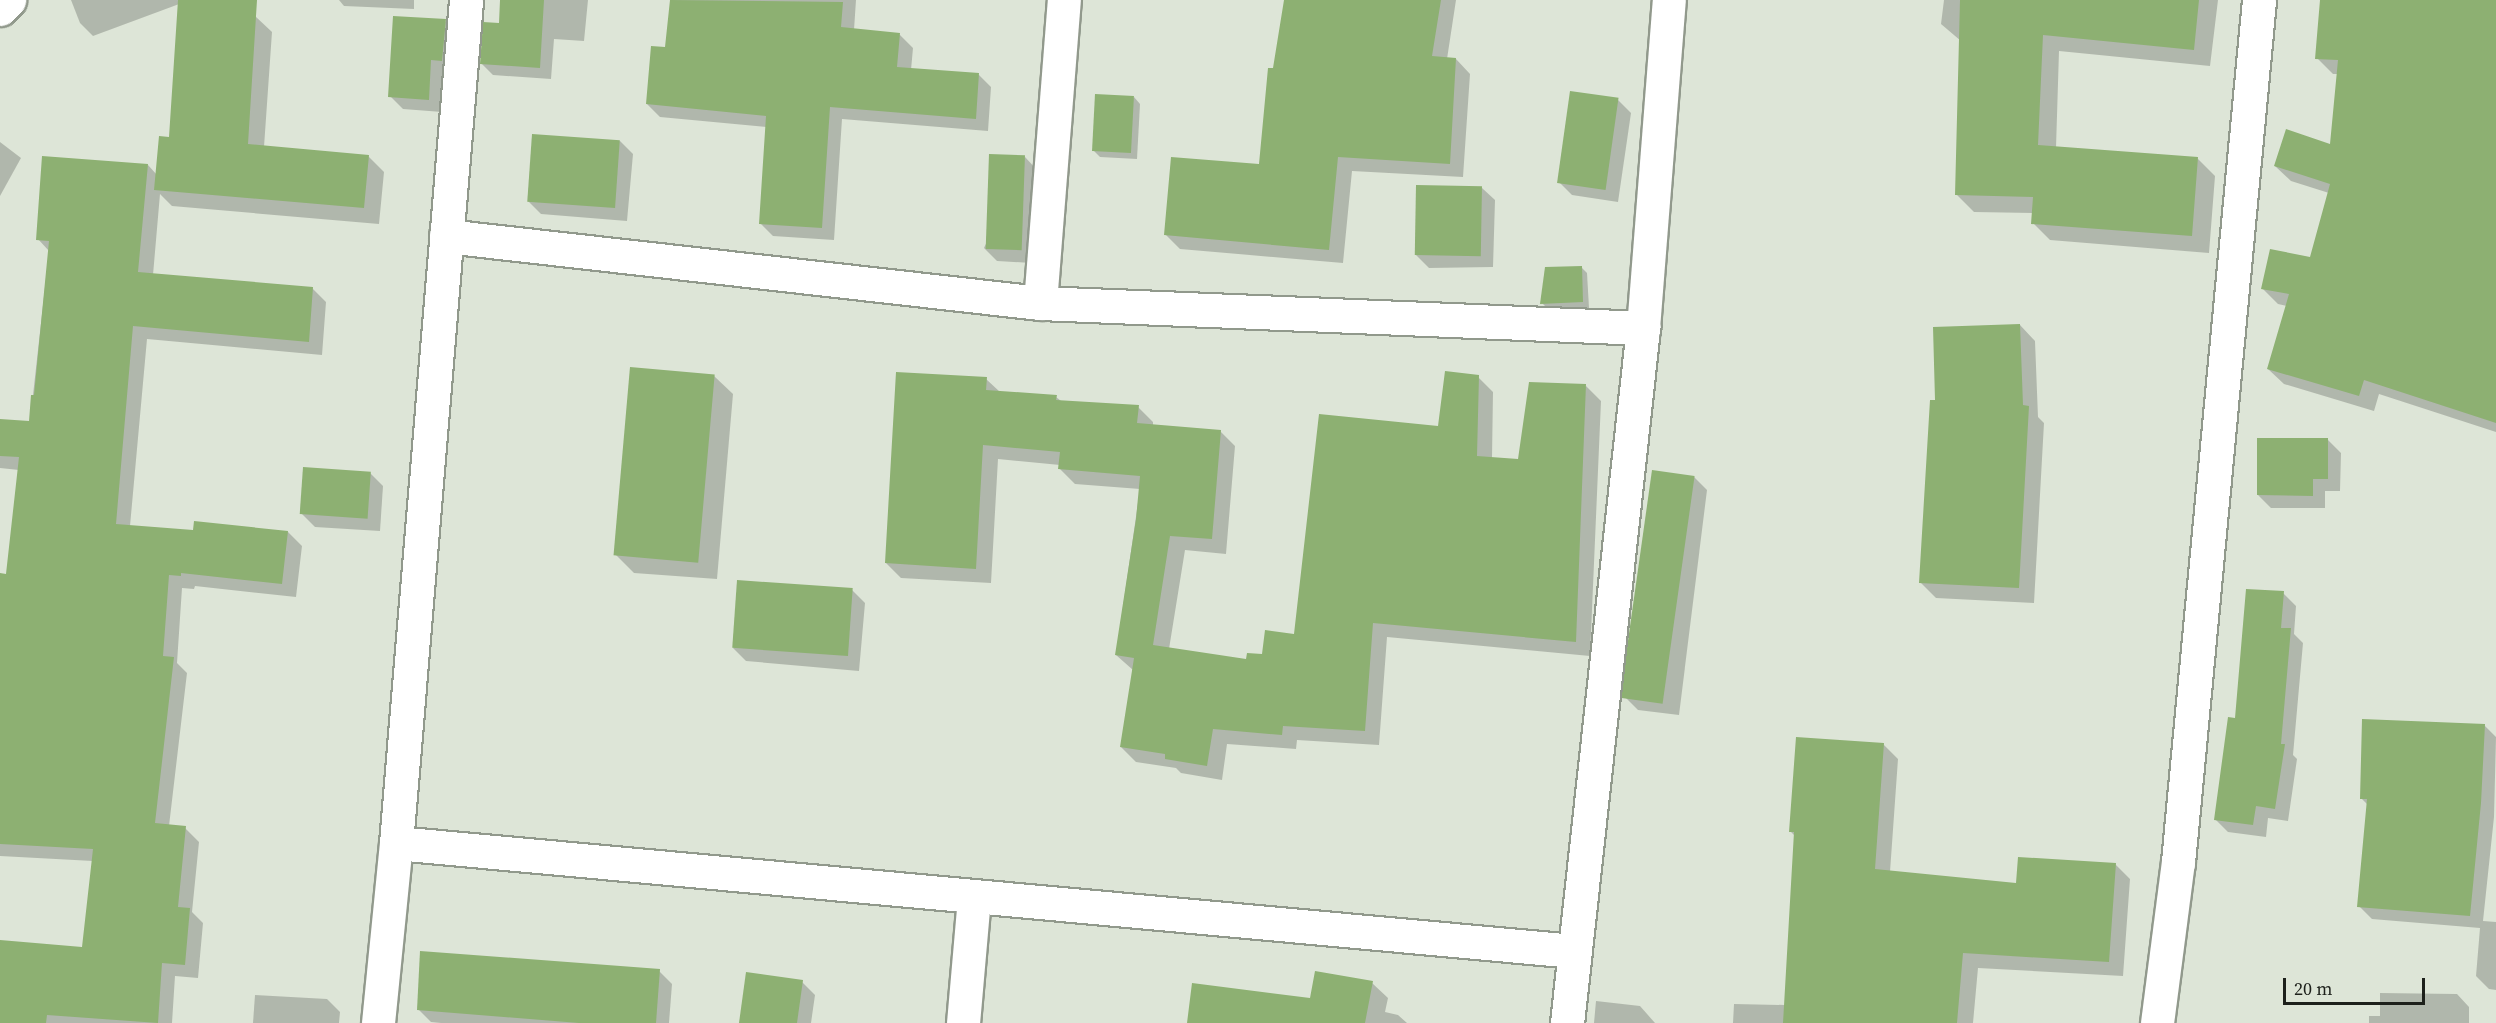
<!DOCTYPE html>
<style>
body{margin:0}
#map{position:relative;width:2496px;height:1023px;overflow:hidden;background:#dde5d7;font-family:"Source Serif 4",serif}
div>[style]{position:absolute}
[style*='--x']{left:calc(var(--x)*1px);top:calc(var(--y)*1px);width:calc(var(--w)*1px);rotate:calc(var(--a)*1deg)}
.shadow>*{inset:0;background:#0003}
.building>*{inset:0;background:#8db072;transform-origin:0 0}
.roads{filter:drop-shadow(2px 0 #91998c) drop-shadow(-2px 0 #91998c) drop-shadow(0 2px #91998c) drop-shadow(0 -2px #91998c)}
.street>*{height:33px;margin:-16.5px;padding:0 16.5px;transform-origin:16.5px;border-radius:16.5px;background:#fff}
span{translate:-50% -50%;white-space:nowrap;text-align:center;line-height:1.15;-webkit-text-stroke:6px #dde5d7;paint-order:stroke}
.scale{position:absolute;left:2283px;top:978px;width:142px;height:27px;box-sizing:border-box;border:3px solid #1d201b;border-top:0;padding-left:8px;font-size:18px;line-height:21px;white-space:nowrap;color:#1d201b;-webkit-text-stroke:4px #dde5d7;paint-order:stroke}
</style>
<div id="map">
<div class="shadow">
<div style="clip-path:polygon(71px 0,190px 0,93px 36px,80px 23px)"></div>
<div style="clip-path:polygon(339px 0,414px 0,414px 9px,344px 6px)"></div>
<div style="clip-path:polygon(502px 0,588px 0,584px 41px,554px 39px,551px 79px,493px 75px,481px 63px,500px 24px)"></div>
<div style="clip-path:polygon(672px 0,856px 0,854px 30px,900px 35px,913px 48px,911px 70px,979px 75px,991px 87px,988px 131px,842px 119px,834px 240px,773px 236px,760px 223px,766px 127px,660px 117px,647px 104px,667px 49px)"></div>
<div style="clip-path:polygon(1285px 0,1456px 0,1447px 59px,1456px 59px,1470px 74px,1463px 177px,1352px 171px,1343px 263px,1180px 249px,1166px 235px,1260px 166px)"></div>
<div style="clip-path:polygon(1944px 0,2218px 0,2210px 66px,2059px 51px,2056px 148px,2197px 158px,2215px 176px,2209px 253px,2050px 240px,2033px 223px,2033px 213px,1974px 212px,1957px 195px,1961px 41px,1941px 24px)"></div>
<div style="clip-path:polygon(2321px 0,2496px 0,2496px 432px,2379px 394px,2374px 411px,2284px 384px,2268px 369px,2287px 306px,2278px 304px,2263px 289px,2311px 259px,2329px 193px,2291px 181px,2275px 166px,2331px 146px,2338px 74px,2333px 74px,2317px 58px)"></div>
<div style="clip-path:polygon(255px 16px,272px 32px,264px 147px,368px 156px,384px 172px,379px 224px,172px 206px,160px 194px,153px 275px,312px 288px,326px 302px,322px 355px,147px 339px,130px 526px,194px 531px,288px 532px,302px 546px,296px 597px,195px 586px,194px 589px,182px 588px,177px 663px,187px 673px,169px 826px,185px 828px,199px 842px,192px 912px,203px 923px,198px 978px,175px 976px,172px 1023px,0 1023px,0 942px,84px 949px,93px 861px,0 856px,0 575px,8px 575px,19px 470px,0 468px,0 420px,30px 422px,49px 251px,38px 239px,148px 165px,157px 175px,170px 139px)"></div>
<div style="clip-path:polygon(445px 21px,458px 34px,442px 112px,403px 109px,390px 96px)"></div>
<div style="clip-path:polygon(1134px 97px,1140px 104px,1137px 159px,1100px 157px,1094px 151px)"></div>
<div style="clip-path:polygon(1618px 100px,1631px 113px,1618px 202px,1572px 195px,1559px 182px)"></div>
<div style="clip-path:polygon(620px 141px,633px 154px,627px 221px,541px 214px,528px 201px)"></div>
<div style="clip-path:polygon(0 142px,21px 158px,0 196px)"></div>
<div style="clip-path:polygon(1025px 157px,1037px 170px,1031px 263px,997px 261px,984px 248px)"></div>
<div style="clip-path:polygon(1482px 188px,1495px 200px,1493px 267px,1429px 268px,1416px 255px)"></div>
<div style="clip-path:polygon(1581px 267px,1587px 273px,1589px 308px,1548px 309px,1542px 303px)"></div>
<div style="clip-path:polygon(2020px 325px,2035px 341px,2038px 417px,2044px 423px,2034px 603px,1936px 598px,1920px 582px,1936px 402px)"></div>
<div style="clip-path:polygon(714px 376px,733px 394px,717px 579px,634px 573px,616px 555px)"></div>
<div style="clip-path:polygon(1478px 377px,1493px 392px,1492px 458px,1520px 461px,1586px 386px,1601px 401px,1590px 656px,1387px 637px,1379px 745px,1297px 740px,1296px 749px,1227px 744px,1222px 780px,1181px 773px,1176px 768px,1136px 762px,1121px 747px,1133px 670px,1116px 655px,1140px 489px,1075px 484px,1060px 469px,1060px 465px,998px 459px,991px 583px,901px 578px,886px 563px,986px 379px,1000px 392px,1056px 397px,1061px 401px,1138px 407px,1153px 422px,1153px 426px,1220px 431px,1235px 446px,1226px 554px,1185px 550px,1169px 649px,1247px 660px,1263px 656px,1295px 635px,1439px 427px)"></div>
<div style="clip-path:polygon(2328px 440px,2341px 453px,2340px 491px,2325px 491px,2325px 508px,2271px 508px,2258px 495px)"></div>
<div style="clip-path:polygon(370px 473px,383px 486px,380px 531px,315px 527px,302px 514px)"></div>
<div style="clip-path:polygon(1694px 477px,1707px 490px,1679px 715px,1638px 710px,1625px 697px)"></div>
<div style="clip-path:polygon(852px 590px,865px 603px,859px 671px,746px 661px,733px 648px)"></div>
<div style="clip-path:polygon(2283px 593px,2296px 606px,2294px 634px,2303px 643px,2293px 755px,2297px 759px,2288px 821px,2268px 818px,2266px 837px,2228px 832px,2215px 819px,2237px 719px)"></div>
<div style="clip-path:polygon(2484px 725px,2496px 737px,2494px 817px,2483px 921px,2496px 922px,2496px 990px,2489px 989px,2476px 976px,2480px 928px,2372px 919px,2359px 906px,2368px 805px,2361px 798px)"></div>
<div style="clip-path:polygon(1883px 744px,1898px 759px,1890px 872px,2018px 884px,2115px 864px,2130px 879px,2123px 976px,1978px 968px,1973px 1023px,1733px 1023px,1734px 1004px,1785px 1005px,1795px 836px,1791px 832px)"></div>
<div style="clip-path:polygon(659px 971px,672px 984px,669px 1023px,441px 1023px,431px 1022px,418px 1009px)"></div>
<div style="clip-path:polygon(802px 982px,815px 995px,811px 1023px,740px 1023px)"></div>
<div style="clip-path:polygon(1372px 983px,1388px 998px,1385px 1012px,1398px 1015px,1407px 1023px,1189px 1023px,1312px 999px)"></div>
<div style="clip-path:polygon(2380px 993px,2457px 994px,2469px 1007px,2469px 1023px,2369px 1023px,2369px 1016px,2380px 1016px)"></div>
<div style="clip-path:polygon(255px 995px,327px 999px,340px 1012px,339px 1023px,253px 1023px)"></div>
<div style="clip-path:polygon(1596px 1001px,1640px 1006px,1655px 1023px,1594px 1023px)"></div>
</div>
<div class="building">
<div style="clip-path:polygon(178px 0,257px 0,248px 144px,369px 155px,364px 208px,154px 190px,159px 136px,169px 137px)"></div>
<div style="clip-path:polygon(500px 0,544px 0,540px 68px,480px 64px,483px 22px,499px 23px)"></div>
<div style="clip-path:polygon(670px 0,843px 2px,841px 27px,900px 33px,897px 67px,979px 73px,976px 119px,830px 107px,822px 228px,759px 224px,766px 116px,646px 104px,651px 46px,665px 47px)"></div>
<div style="clip-path:polygon(1284px 0,1441px 0,1432px 56px,1456px 58px,1450px 164px,1338px 157px,1329px 250px,1164px 235px,1171px 157px,1259px 164px,1268px 68px,1273px 68px)"></div>
<div style="clip-path:polygon(1960px 0,2199px 0,2194px 50px,2043px 35px,2038px 145px,2198px 157px,2192px 236px,2031px 224px,2033px 197px,1955px 195px)"></div>
<div style="clip-path:polygon(2320px 0,2496px 0,2496px 423px,2364px 380px,2359px 396px,2267px 369px,2289px 294px,2261px 289px,2270px 249px,2310px 257px,2330px 184px,2274px 166px,2286px 129px,2330px 144px,2338px 60px,2315px 59px)"></div>
<div style="clip-path:polygon(393px 16px,446px 19px,442px 61px,431px 60px,429px 100px,388px 97px)"></div>
<div style="left:1570px;top:91px;width:49px;height:93px;rotate:8deg"></div>
<div style="left:1095px;top:94px;width:39px;height:57px;rotate:3deg"></div>
<div style="left:532px;top:134px;width:88px;height:68px;rotate:4deg"></div>
<div style="left:989px;top:154px;width:36px;height:95px;rotate:2deg"></div>
<div style="clip-path:polygon(42px 156px,148px 164px,138px 272px,313px 287px,309px 342px,133px 326px,116px 524px,193px 530px,194px 521px,288px 531px,282px 584px,181px 573px,181px 576px,169px 575px,163px 656px,174px 657px,155px 823px,186px 826px,178px 907px,190px 908px,185px 965px,162px 963px,158px 1023px,47px 1015px,46px 1023px,0 1023px,0 940px,82px 947px,93px 849px,0 844px,0 573px,6px 574px,19px 457px,0 456px,0 419px,29px 421px,31px 395px,34px 395px,49px 241px,36px 240px)"></div>
<div style="left:1416px;top:185px;width:66px;height:70px;rotate:1deg"></div>
<div style="clip-path:polygon(1582px 266px,1583px 302px,1540px 304px,1545px 267px)"></div>
<div style="clip-path:polygon(2020px 324px,2023px 405px,2029px 406px,2019px 588px,1919px 583px,1930px 400px,1935px 400px,1933px 327px)"></div>
<div style="left:630px;top:367px;width:85px;height:189px;rotate:5deg"></div>
<div style="clip-path:polygon(1445px 371px,1479px 375px,1477px 456px,1518px 459px,1529px 382px,1586px 384px,1576px 642px,1373px 623px,1365px 731px,1283px 726px,1282px 735px,1213px 729px,1207px 766px,1165px 759px,1165px 754px,1120px 747px,1134px 658px,1115px 655px,1136px 519px,1140px 476px,1058px 469px,1060px 452px,983px 445px,976px 569px,885px 563px,896px 372px,987px 377px,986px 390px,1057px 395px,1056px 400px,1139px 405px,1137px 423px,1221px 430px,1212px 539px,1170px 536px,1153px 645px,1246px 659px,1247px 653px,1262px 654px,1265px 630px,1294px 634px,1319px 414px,1438px 426px)"></div>
<div style="clip-path:polygon(2257px 438px,2328px 438px,2328px 479px,2313px 479px,2313px 496px,2257px 495px)"></div>
<div style="left:303px;top:467px;width:68px;height:47px;rotate:4deg"></div>
<div style="left:1652px;top:470px;width:43px;height:230px;rotate:8deg"></div>
<div style="left:737px;top:580px;width:116px;height:68px;rotate:4deg"></div>
<div style="clip-path:polygon(2246px 589px,2284px 591px,2281px 628px,2291px 628px,2281px 744px,2285px 744px,2275px 809px,2256px 806px,2253px 825px,2214px 820px,2228px 717px,2235px 718px)"></div>
<div style="clip-path:polygon(2362px 719px,2485px 724px,2481px 803px,2470px 916px,2357px 907px,2367px 799px,2360px 799px)"></div>
<div style="clip-path:polygon(1796px 737px,1884px 743px,1875px 869px,2016px 883px,2018px 857px,2116px 863px,2109px 962px,1963px 953px,1957px 1023px,1783px 1023px,1794px 832px,1789px 832px)"></div>
<div style="clip-path:polygon(420px 951px,660px 969px,656px 1023px,579px 1023px,417px 1010px)"></div>
<div style="clip-path:polygon(1315px 971px,1373px 981px,1365px 1023px,1187px 1023px,1192px 983px,1310px 998px)"></div>
<div style="clip-path:polygon(746px 972px,803px 980px,797px 1023px,739px 1023px)"></div>
</div>
<div class="roads">
<div class="street">
<div style="--x:0;--y:9;--w:13;--a:-45"></div>
<div style="--x:446;--y:236;--w:598;--a:6.44"></div>
<div style="--x:1040;--y:303;--w:604;--a:2.37"></div>
<div style="--x:1040;--y:303;--w:304;--a:-85.5"></div>
<div style="--x:396;--y:843;--w:1183;--a:5.24"></div>
<div style="--x:378;--y:1023;--w:181;--a:-84.3"></div>
<div style="--x:396;--y:843;--w:846;--a:-85.25"></div>
<div style="--x:963;--y:1023;--w:125;--a:-85"></div>
<div style="--x:1567;--y:1023;--w:699;--a:-83.76"></div>
<div style="--x:1643;--y:328;--w:329;--a:-85.5"></div>
<div style="--x:2157;--y:1023;--w:162;--a:-82.6"></div>
<div style="--x:2178;--y:862;--w:866;--a:-84.63"></div>
</div>
</div>
<div class="scale">20 m</div>
</div>
